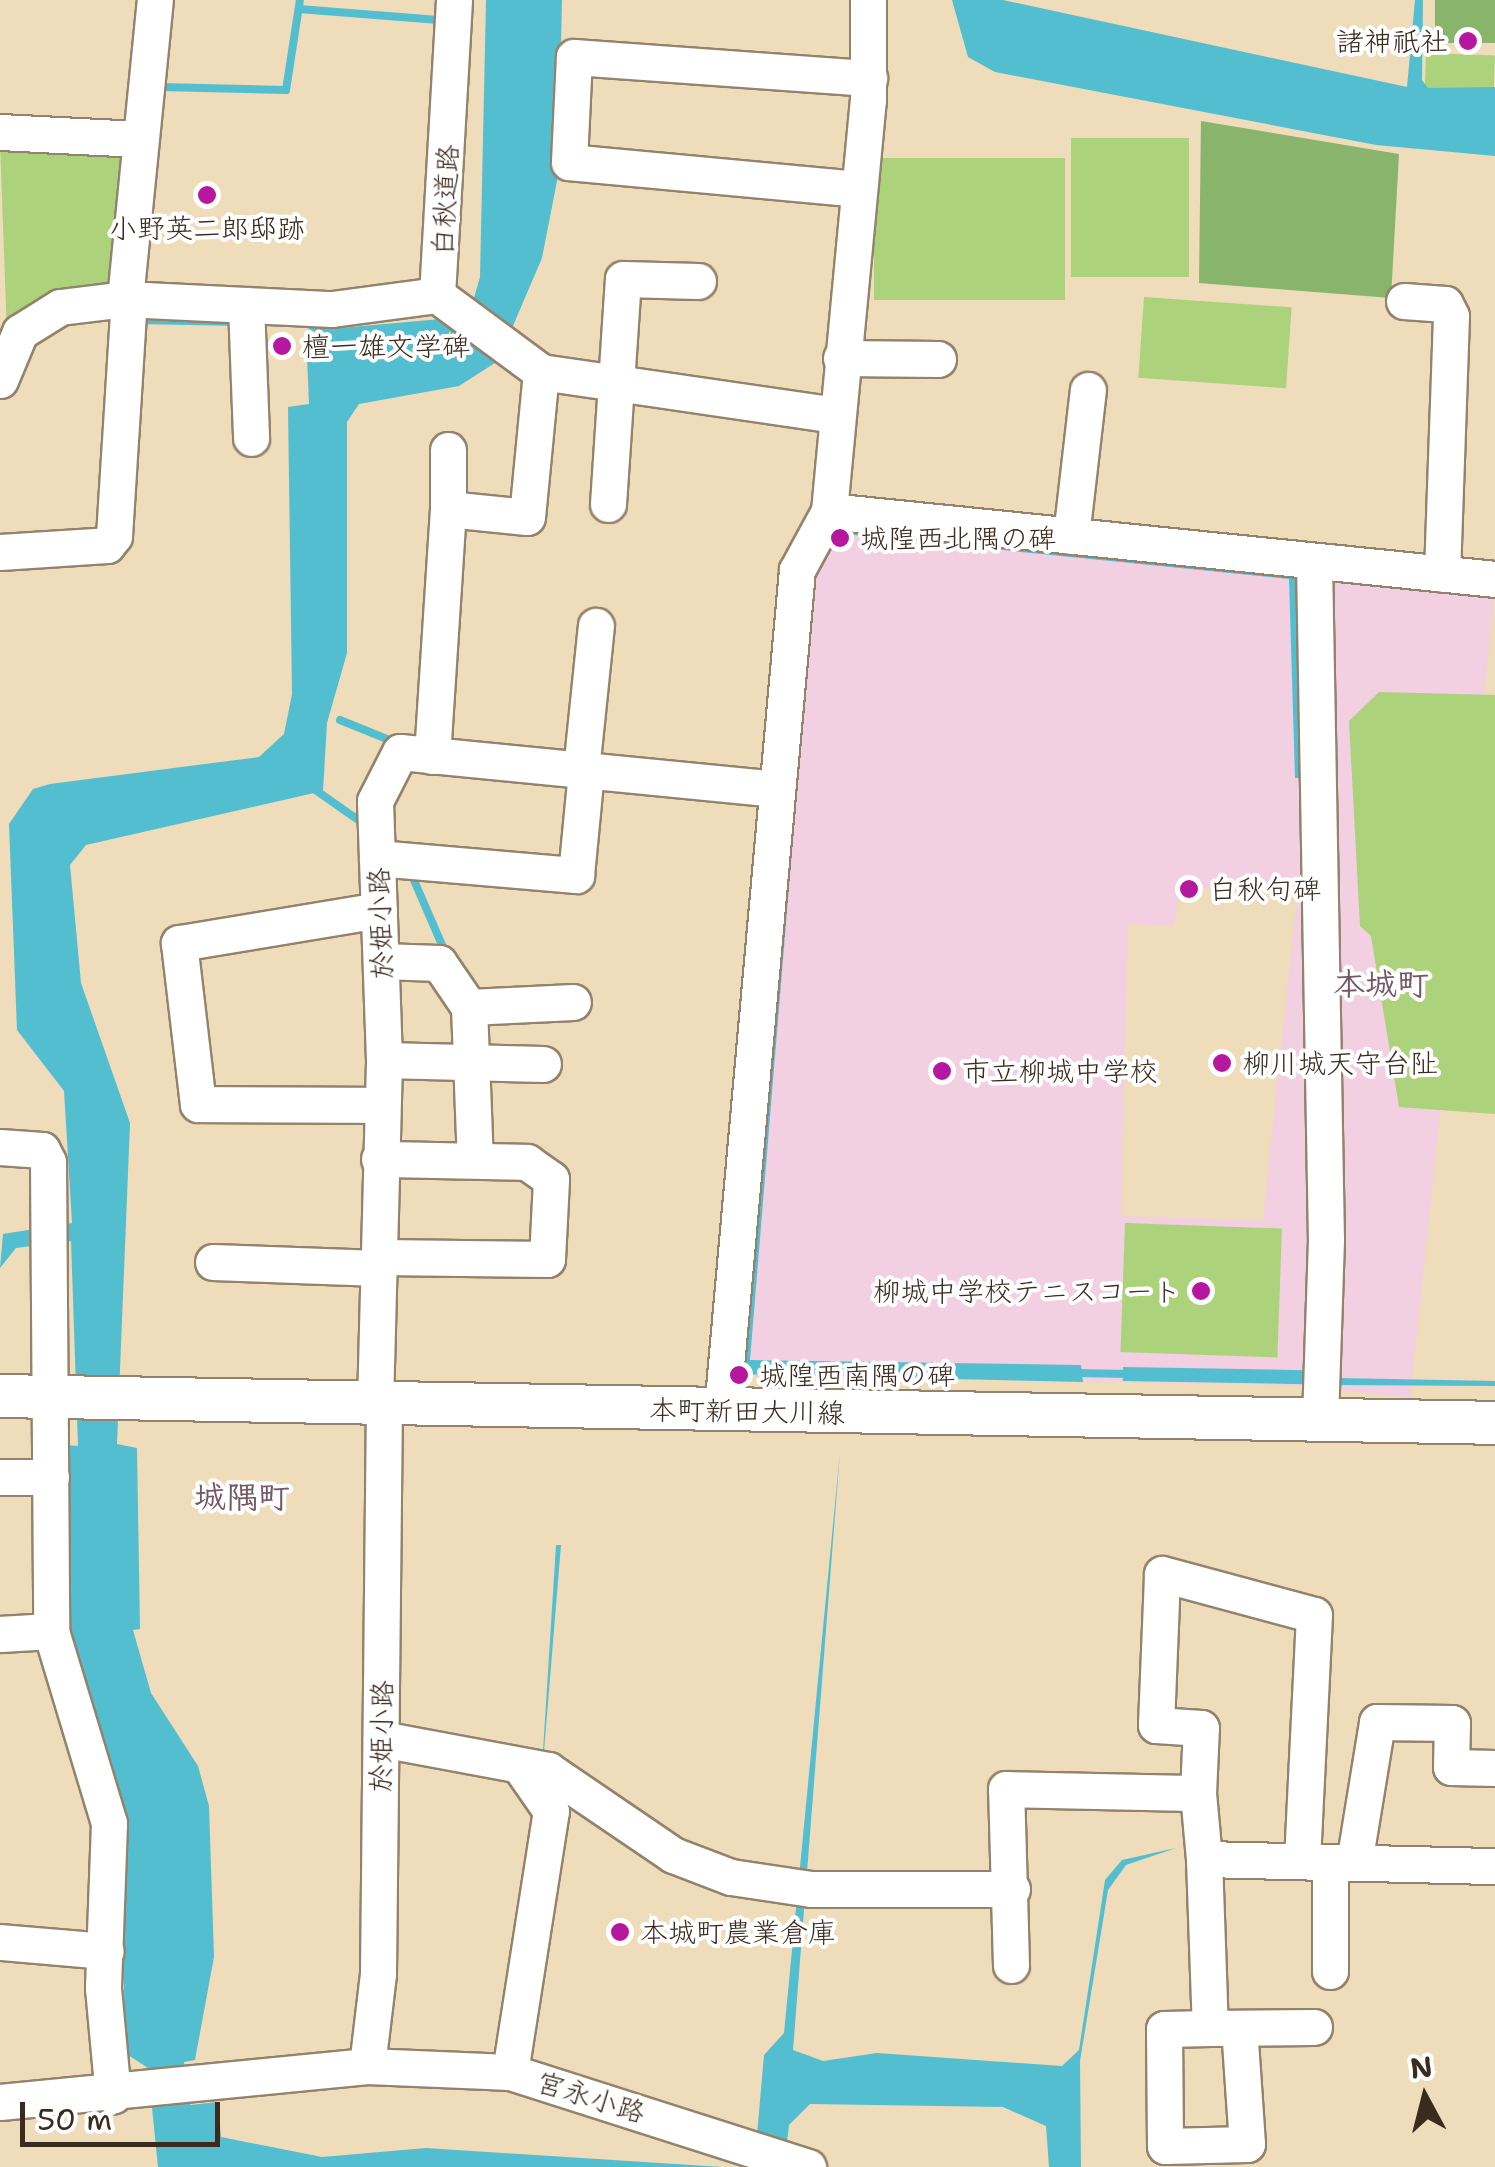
<!DOCTYPE html>
<meta charset="utf-8">
<style>
body{margin:0}
#map{position:relative;width:1495px;height:2167px;overflow:hidden;background:#eedcba;font-family:"Shantell Sans","Klee One",sans-serif}
div>[style]{position:absolute}
[style*='--x']{left:calc(var(--x)*1px);top:calc(var(--y)*1px);width:calc(var(--w)*1px);rotate:calc(var(--a)*1deg)}
.built>*{inset:0;background:#f2cfe1;transform-origin:0 0}
.green>*{inset:0;background:#acd27c;transform-origin:0 0}
.forest>*{inset:0;background:#89b46c;transform-origin:0 0}
.water>*{inset:0;background:#53becf;transform-origin:0 0}
.stream>*{height:8px;margin:-4px;padding:0 4px;transform-origin:4px;border-radius:4px;background:#53becf}
.roads{filter:drop-shadow(2px 0 #94836c) drop-shadow(-2px 0 #94836c) drop-shadow(0 2px #94836c) drop-shadow(0 -2px #94836c)}
.minor>*{height:35px;margin:-17.5px;padding:0 17.5px;transform-origin:17.5px;border-radius:17.5px;background:#fff}
.major>*{height:42px;margin:-21px;padding:0 21px;transform-origin:21px;border-radius:21px;background:#fff}
.dots>*{width:28px;height:28px;translate:-50% -50%;box-sizing:border-box;border:5px solid #fff;border-radius:50%}
span{translate:-50% -50%;white-space:nowrap;text-align:center;line-height:1.15;-webkit-text-stroke:8px #fff;paint-order:stroke}
.poi-label{font-size:28px;color:#3b2a1e}
.right{translate:-100% -50%;text-align:right}
.left{translate:0 -50%;text-align:left}
.street-label{font-size:28px;color:#3b2a1e}
.quarter-label{font-size:32px;color:#745863;font-weight:700}
.north{position:absolute;left:1375px;top:2047px;width:100px;height:100px;-webkit-text-stroke:8px #fff;paint-order:stroke;rotate:353deg;font-size:28px;font-weight:700;line-height:40px;text-align:center;color:#3b2a1e}
.north::after{content:'';display:block;margin:auto;width:35px;height:45px;background:#3b2a1e;clip-path:polygon(50% 0,100% 100%,50% 72%,0 100%)}
.scale{position:absolute;left:20px;top:2102px;width:200px;height:45px;box-sizing:border-box;border:5px solid #3b2a1e;border-top:0;padding-left:12px;font-size:30px;line-height:35px;white-space:nowrap;color:#3b2a1e;-webkit-text-stroke:8px #fff;paint-order:stroke}
</style>
<div id="map">
<div class="built">
<div style="clip-path:polygon(820px 531px,1309px 569px,1316px 891px,1180px 887px,1174px 926px,1128px 924px,1121px 1216px,1307px 1222px,1305px 1385px,732px 1375px,803px 567px)"></div>
<div style="left:1331px;top:572px;width:165px;height:813px;rotate:6deg"></div>
</div>
<div class="green">
<div style="left:1426px;top:53px;width:69px;height:40px;rotate:2deg"></div>
<div style="left:1071px;top:138px;width:118px;height:139px"></div>
<div style="clip-path:polygon(0 144px,124px 151px,118px 289px,7px 334px)"></div>
<div style="left:1065px;top:158px;width:142px;height:191px;rotate:90deg"></div>
<div style="left:1144px;top:297px;width:148px;height:81px;rotate:4deg"></div>
<div style="clip-path:polygon(1379px 692px,1495px 695px,1495px 1114px,1399px 1107px,1371px 936px,1360px 926px,1349px 721px)"></div>
<div style="left:1125px;top:1223px;width:157px;height:129px;rotate:2deg"></div>
</div>
<div class="forest">
<div style="left:1435px;top:0;width:60px;height:43px"></div>
<div style="clip-path:polygon(1201px 121px,1399px 154px,1391px 298px,1199px 283px)"></div>
</div>
<div class="water">
<div style="clip-path:polygon(486px 0,562px 0,558px 176px,542px 258px,498px 361px,459px 386px,359px 404px,347px 422px,347px 653px,327px 723px,323px 791px,86px 845px,70px 865px,81px 983px,130px 1123px,117px 1444px,137px 1448px,140px 1629px,133px 1630px,151px 1693px,198px 1766px,209px 1806px,214px 1957px,195px 2060px,184px 2062px,190px 2105px,218px 2102px,221px 2137px,322px 2157px,426px 2148px,722px 2167px,158px 2167px,148px 2068px,125px 2053px,121px 1796px,70px 1635px,66px 1445px,78px 1446px,71px 1241px,16px 1248px,0 1268px,3px 1234px,72px 1223px,64px 1091px,17px 1030px,9px 824px,33px 789px,50px 784px,259px 757px,284px 734px,292px 694px,288px 407px,309px 404px,307px 356px,329px 354px,327px 338px,305px 327px,136px 324px,133px 315px,308px 319px,329px 329px,452px 318px,471px 308px,480px 277px)"></div>
<div style="clip-path:polygon(952px 0,1003px 0,1407px 87px,1415px 0,1423px 0,1422px 80px,1428px 88px,1495px 87px,1495px 156px,1376px 145px,995px 72px,968px 57px)"></div>
<div style="clip-path:polygon(835px 523px,1307px 568px,1310px 778px,1295px 778px,1289px 579px,854px 535px,832px 538px,815px 571px,750px 1360px,1081px 1365px,1083px 1382px,734px 1374px,807px 563px)"></div>
<div style="left:1123px;top:1367px;width:182px;height:14px;rotate:1deg"></div>
<div style="clip-path:polygon(1337px 1378px,1495px 1381px,1495px 1386px,1334px 1385px)"></div>
<div style="clip-path:polygon(840px 1452px,793px 2050px,823px 2061px,877px 2053px,1062px 2066px,1079px 2050px,1105px 1880px,1122px 1860px,1176px 1848px,1126px 1865px,1108px 1890px,1080px 2061px,1081px 2167px,1049px 2167px,1046px 2126px,1003px 2107px,810px 2104px,789px 2125px,784px 2167px,757px 2135px,764px 2055px,784px 2033px)"></div>
<div style="clip-path:polygon(556px 1545px,561px 1545px,544px 1751px,543px 1751px)"></div>
</div>
<div class="stream">
<div style="--x:299;--y:9;--w:140;--a:4.5"></div>
<div style="--x:160;--y:87;--w:126;--a:1.4"></div>
<div style="--x:286;--y:90;--w:91;--a:-81.2"></div>
<div style="--x:340;--y:720;--w:64;--a:22.1"></div>
<div style="--x:314;--y:789;--w:61;--a:35"></div>
<div style="--x:410;--y:871;--w:88;--a:66.6"></div>
<div style="--x:1076;--y:1373;--w:56;--a:1"></div>
</div>
<div class="roads">
<div class="minor">
<div style="--x:0;--y:132;--w:139;--a:2.9"></div>
<div style="--x:859;--y:189;--w:291;--a:-174.7"></div>
<div style="--x:569;--y:162;--w:105;--a:-87.3"></div>
<div style="--x:574;--y:57;--w:296;--a:4.1"></div>
<div style="--x:437;--y:295;--w:129;--a:36.5"></div>
<div style="--x:541;--y:372;--w:297;--a:8.3"></div>
<div style="--x:125;--y:299;--w:301;--a:-84.3"></div>
<div style="--x:1404;--y:301;--w:41;--a:4.2"></div>
<div style="--x:1445;--y:304;--w:13;--a:63"></div>
<div style="--x:1451;--y:316;--w:258;--a:92"></div>
<div style="--x:246;--y:305;--w:133;--a:87.8"></div>
<div style="--x:841;--y:358;--w:97;--a:0.6"></div>
<div style="--x:0;--y:380;--w:52;--a:-67.4"></div>
<div style="--x:20;--y:332;--w:47;--a:-32"></div>
<div style="--x:60;--y:307;--w:65;--a:-7"></div>
<div style="--x:125;--y:299;--w:207;--a:2.8"></div>
<div style="--x:332;--y:309;--w:106;--a:-7.6"></div>
<div style="--x:437;--y:295;--w:295;--a:-86.7"></div>
<div style="--x:608;--y:504;--w:225;--a:-86.2"></div>
<div style="--x:623;--y:279;--w:75;--a:1.5"></div>
<div style="--x:448;--y:509;--w:59;--a:-90"></div>
<div style="--x:829;--y:511;--w:669;--a:5.83"></div>
<div style="--x:1071;--y:536;--w:147;--a:-83.4"></div>
<div style="--x:0;--y:552;--w:107;--a:-3.7"></div>
<div style="--x:107;--y:545;--w:11;--a:-52"></div>
<div style="--x:114;--y:536;--w:236;--a:-86.4"></div>
<div style="--x:1314;--y:561;--w:678;--a:88.99"></div>
<div style="--x:1326;--y:1239;--w:181;--a:91.9"></div>
<div style="--x:432;--y:756;--w:248;--a:-86.3"></div>
<div style="--x:448;--y:509;--w:79;--a:5.8"></div>
<div style="--x:527;--y:517;--w:146;--a:-84.5"></div>
<div style="--x:581;--y:770;--w:145;--a:-84.1"></div>
<div style="--x:377;--y:858;--w:200;--a:4.9"></div>
<div style="--x:576;--y:875;--w:104;--a:-84.5"></div>
<div style="--x:379;--y:910;--w:203;--a:170.6"></div>
<div style="--x:179;--y:943;--w:162;--a:83.3"></div>
<div style="--x:198;--y:1104;--w:184;--a:0.3"></div>
<div style="--x:381;--y:961;--w:58;--a:2"></div>
<div style="--x:439;--y:963;--w:53;--a:55.7"></div>
<div style="--x:469;--y:1007;--w:153;--a:87.8"></div>
<div style="--x:469;--y:1007;--w:104;--a:-2.8"></div>
<div style="--x:384;--y:1060;--w:159;--a:1.4"></div>
<div style="--x:0;--y:1147;--w:42;--a:4.1"></div>
<div style="--x:42;--y:1150;--w:13;--a:63"></div>
<div style="--x:48;--y:1162;--w:469;--a:89.6"></div>
<div style="--x:51;--y:1631;--w:201;--a:73.2"></div>
<div style="--x:109;--y:1823;--w:165;--a:92.1"></div>
<div style="--x:103;--y:1988;--w:108;--a:84.7"></div>
<div style="--x:379;--y:1257;--w:168;--a:0.7"></div>
<div style="--x:547;--y:1259;--w:80;--a:-87.1"></div>
<div style="--x:551;--y:1179;--w:29;--a:-145"></div>
<div style="--x:527;--y:1162;--w:148;--a:-178.8"></div>
<div style="--x:213;--y:1262;--w:166;--a:2.1"></div>
<div style="--x:375;--y:1405;--w:345;--a:-88.5"></div>
<div style="--x:384;--y:1060;--w:259;--a:-92"></div>
<div style="--x:375;--y:801;--w:55;--a:-63"></div>
<div style="--x:400;--y:752;--w:379;--a:5.6"></div>
<div style="--x:722;--y:1410;--w:843;--a:-84.9"></div>
<div style="--x:797;--y:570;--w:67;--a:-61.5"></div>
<div style="--x:829;--y:511;--w:413;--a:-84.6"></div>
<div style="--x:868;--y:100;--w:100;--a:-90"></div>
<div style="--x:0;--y:1477;--w:51;--a:0"></div>
<div style="--x:0;--y:1634;--w:51;--a:-3.4"></div>
<div style="--x:381;--y:1739;--w:170;--a:10.5"></div>
<div style="--x:548;--y:1770;--w:151;--a:34.2"></div>
<div style="--x:673;--y:1855;--w:62;--a:20.8"></div>
<div style="--x:731;--y:1877;--w:81;--a:8.5"></div>
<div style="--x:811;--y:1889;--w:201;--a:0"></div>
<div style="--x:1198;--y:1793;--w:65;--a:-87.4"></div>
<div style="--x:1201;--y:1728;--w:45;--a:-176.2"></div>
<div style="--x:1156;--y:1725;--w:151;--a:-87.7"></div>
<div style="--x:1162;--y:1574;--w:157;--a:15.1"></div>
<div style="--x:1314;--y:1615;--w:245;--a:92.8"></div>
<div style="--x:1204;--y:1859;--w:169;--a:88"></div>
<div style="--x:1210;--y:2028;--w:104;--a:-0.6"></div>
<div style="--x:1354;--y:1863;--w:143;--a:-80.7"></div>
<div style="--x:1377;--y:1722;--w:75;--a:0.8"></div>
<div style="--x:1452;--y:1723;--w:44;--a:91.3"></div>
<div style="--x:1451;--y:1767;--w:44;--a:1.3"></div>
<div style="--x:0;--y:1942;--w:106;--a:4.9"></div>
<div style="--x:1011;--y:1965;--w:176;--a:-91.6"></div>
<div style="--x:1006;--y:1789;--w:192;--a:1.2"></div>
<div style="--x:1198;--y:1793;--w:66;--a:84.8"></div>
<div style="--x:1204;--y:1859;--w:291;--a:1.4"></div>
<div style="--x:1330;--y:1971;--w:109;--a:-90"></div>
<div style="--x:1210;--y:2028;--w:46;--a:178.8"></div>
<div style="--x:1164;--y:2029;--w:117;--a:89.5"></div>
<div style="--x:1165;--y:2146;--w:82;--a:-1.4"></div>
<div style="--x:1247;--y:2144;--w:116;--a:-93.9"></div>
<div style="--x:367;--y:2066;--w:93;--a:-83.2"></div>
<div style="--x:378;--y:1974;--w:569;--a:-89.4"></div>
<div style="--x:510;--y:2072;--w:264;--a:-81.1"></div>
<div style="--x:551;--y:1811;--w:56;--a:-124.8"></div>
<div style="--x:0;--y:2102;--w:369;--a:-5.6"></div>
<div style="--x:367;--y:2066;--w:143;--a:2.4"></div>
<div style="--x:510;--y:2072;--w:313;--a:17.7"></div>
</div>
<div class="major">
<div style="--x:0;--y:1396;--w:1495;--a:1.03"></div>
</div>
</div>
<div class="dots">
<div style="left:1468px;top:41px;background:#b5179e"></div>
<div style="left:207px;top:195px;background:#b5179e"></div>
<div style="left:282px;top:346px;background:#b5179e"></div>
<div style="left:840px;top:538px;background:#b5179e"></div>
<div style="left:1189px;top:889px;background:#b5179e"></div>
<div style="left:1222px;top:1063px;background:#b5179e"></div>
<div style="left:942px;top:1071px;background:#b5179e"></div>
<div style="left:1201px;top:1291px;background:#b5179e"></div>
<div style="left:739px;top:1375px;background:#b5179e"></div>
<div style="left:620px;top:1932px;background:#b5179e"></div>
</div>
<div class="poi-label">
<span class="right" style="left:1448px;top:41px">諸神祇社</span>
<span style="left:207px;top:228px">小野英二郎邸跡</span>
<span class="left" style="left:302px;top:346px">檀一雄文学碑</span>
<span class="left" style="left:860px;top:538px">城隍西北隅の碑</span>
<span class="left" style="left:1209px;top:889px">白秋句碑</span>
<span class="left" style="left:1242px;top:1063px">柳川城天守台阯</span>
<span class="left" style="left:962px;top:1071px">市立柳城中学校</span>
<span class="right" style="left:1181px;top:1291px">柳城中学校テニスコート</span>
<span class="left" style="left:759px;top:1375px">城隍西南隅の碑</span>
<span class="left" style="left:640px;top:1932px">本城町農業倉庫</span>
</div>
<div class="street-label">
<span style="left:445px;top:200px;rotate:-87deg">白秋道路</span>
<span style="left:380px;top:923px;rotate:-92deg">於姫小路</span>
<span style="left:747px;top:1411px;rotate:1deg">本町新田大川線</span>
<span style="left:381px;top:1736px;rotate:-89deg">於姫小路</span>
<span style="left:591px;top:2097px;rotate:17deg">宮永小路</span>
</div>
<div class="quarter-label">
<span style="left:1381px;top:984px">本城町</span>
<span style="left:242px;top:1497px">城隅町</span>
</div>
<div class="north">N</div>
<div class="scale">50 m</div>
</div>
